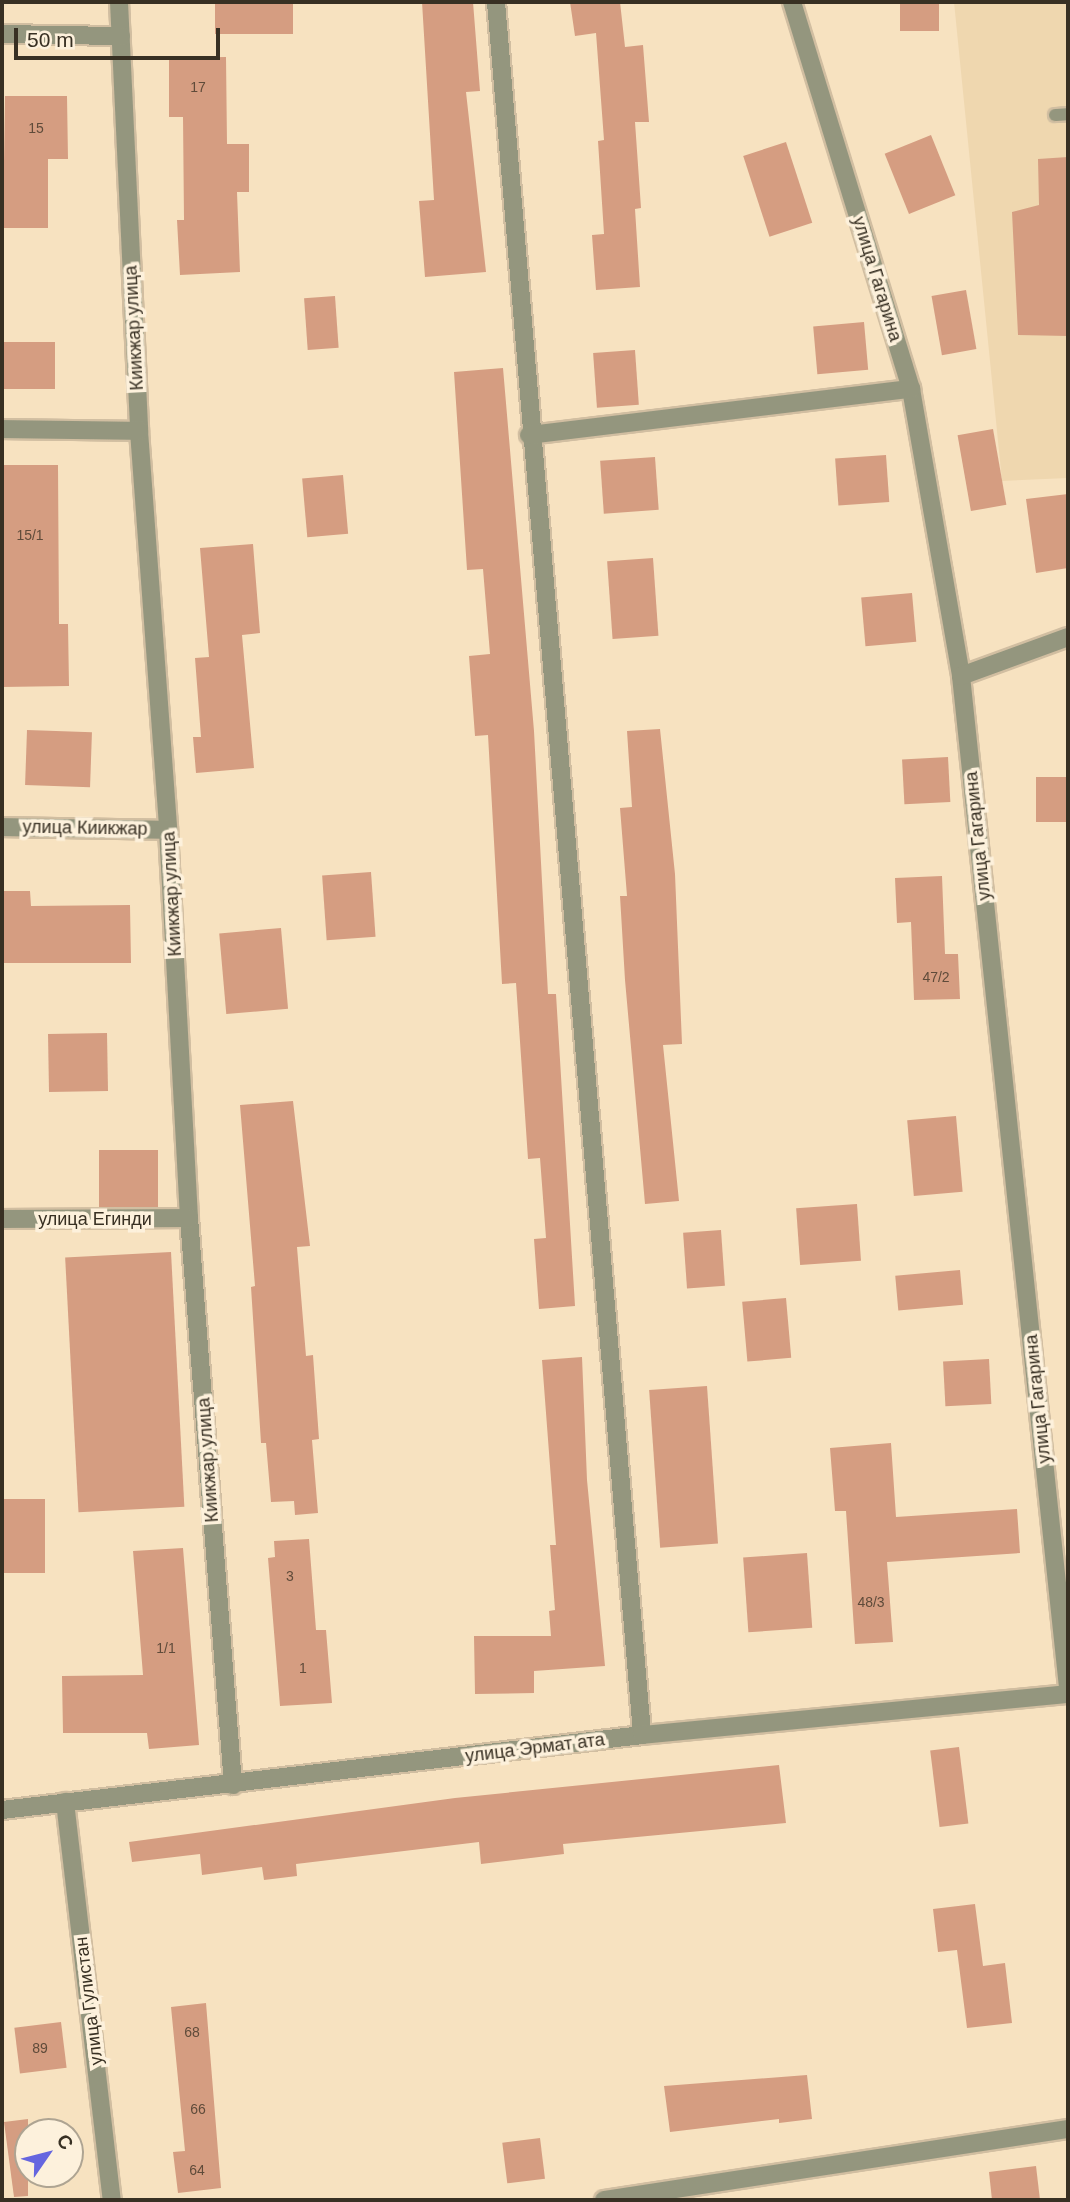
<!DOCTYPE html>
<meta charset="utf-8">
<style>
body{margin:0}
#map{position:relative;width:1070px;height:2202px;overflow:hidden;background:#f7e2c0;font-family:Arial,sans-serif}
div>[style]{position:absolute}
[style*='--x']{left:calc(var(--x)*1px);top:calc(var(--y)*1px);width:calc(var(--w)*1px);rotate:calc(var(--a)*1deg)}
.built>*{inset:0;background:#efd7af}
.building>*{inset:0;background:#d59d81;transform-origin:0 0}
.roads{filter:drop-shadow(2px 0 #d1bea1) drop-shadow(-2px 0 #d1bea1) drop-shadow(0 2px #d1bea1) drop-shadow(0 -2px #d1bea1)}
.service>*{height:12px;margin:-6px;padding:0 6px;transform-origin:6px;border-radius:6px;background:#94967e}
.minor>*{height:18px;margin:-9px;padding:0 9px;transform-origin:9px;border-radius:9px;background:#94967e}
span{translate:-50% -50%;white-space:nowrap;text-align:center;line-height:1.15;-webkit-text-stroke:7px #fdf1dc;paint-order:stroke}
.number-label{font-size:14px;color:#5f4b3a}
.number-label span{-webkit-text-stroke-width:0}
.street-label{font-size:18px;color:#383023}
.frame{position:absolute;inset:0;border:4px solid #383023;pointer-events:none}
.north{position:absolute;left:14px;top:2118px;width:70px;height:70px;box-sizing:border-box;background:#fdf1dc;border:2px solid #aea492;border-radius:50%;rotate:55deg;font-size:19px;font-weight:700;line-height:28px;text-align:center;color:#383023}
.north::after{content:'';display:block;margin:auto;width:24px;height:32px;background:#6666df;clip-path:polygon(50% 0,100% 100%,50% 72%,0 100%)}
.scale{position:absolute;left:14px;top:28px;width:206px;height:32px;box-sizing:border-box;border:4px solid #383023;border-top:0;padding-left:9px;font-size:21px;line-height:24px;white-space:nowrap;color:#383023;-webkit-text-stroke:5px #fdf1dc;paint-order:stroke}
</style>
<div id="map">
<div class="built">
<div style="clip-path:polygon(954px 2px,1068px 2px,1068px 478px,1002px 481px)"></div>
</div>
<div class="building">
<div style="left:215px;top:2px;width:78px;height:32px"></div>
<div style="clip-path:polygon(422px 2px,473px 2px,480px 91px,466px 92px,486px 272px,425px 277px,419px 201px,434px 200px)"></div>
<div style="clip-path:polygon(570px 2px,620px 2px,625px 47px,643px 45px,649px 122px,635px 122px,641px 208px,635px 209px,640px 287px,596px 290px,592px 235px,604px 234px,598px 141px,604px 140px,596px 33px,575px 36px)"></div>
<div style="left:900px;top:2px;width:39px;height:29px"></div>
<div style="clip-path:polygon(226px 57px,227px 144px,249px 144px,249px 192px,237px 192px,240px 272px,180px 275px,177px 220px,184px 220px,183px 117px,169px 117px,169px 58px)"></div>
<div style="clip-path:polygon(5px 96px,67px 96px,68px 159px,48px 159px,48px 228px,3px 228px)"></div>
<div style="left:931px;top:135px;width:65px;height:50px;rotate:68deg"></div>
<div style="left:786px;top:142px;width:85px;height:45px;rotate:72deg"></div>
<div style="clip-path:polygon(1068px 157px,1068px 336px,1018px 335px,1012px 212px,1039px 205px,1038px 159px)"></div>
<div style="left:966px;top:290px;width:60px;height:35px;rotate:80deg"></div>
<div style="left:335px;top:296px;width:52px;height:31px;rotate:86deg"></div>
<div style="left:864px;top:322px;width:48px;height:51px;rotate:85deg"></div>
<div style="left:3px;top:342px;width:52px;height:47px"></div>
<div style="left:635px;top:350px;width:55px;height:42px;rotate:86deg"></div>
<div style="clip-path:polygon(503px 368px,534px 731px,548px 994px,556px 994px,575px 1306px,539px 1309px,534px 1239px,546px 1238px,540px 1158px,528px 1159px,516px 983px,502px 984px,488px 735px,475px 736px,469px 656px,490px 654px,483px 569px,467px 570px,454px 372px)"></div>
<div style="left:993px;top:429px;width:77px;height:36px;rotate:80deg"></div>
<div style="left:886px;top:455px;width:47px;height:51px;rotate:86deg"></div>
<div style="left:655px;top:457px;width:53px;height:55px;rotate:86deg"></div>
<div style="clip-path:polygon(2px 465px,58px 465px,59px 624px,68px 624px,69px 686px,2px 687px)"></div>
<div style="left:343px;top:475px;width:59px;height:41px;rotate:85deg"></div>
<div style="clip-path:polygon(1068px 494px,1068px 568px,1036px 573px,1026px 499px)"></div>
<div style="clip-path:polygon(253px 544px,260px 633px,242px 635px,254px 768px,196px 773px,193px 737px,201px 737px,195px 658px,209px 657px,200px 548px)"></div>
<div style="left:653px;top:558px;width:78px;height:46px;rotate:86deg"></div>
<div style="left:912px;top:593px;width:49px;height:51px;rotate:85deg"></div>
<div style="clip-path:polygon(660px 729px,675px 874px,682px 1044px,663px 1045px,679px 1201px,645px 1204px,625px 980px,620px 896px,627px 896px,620px 808px,632px 807px,627px 731px)"></div>
<div style="left:27px;top:730px;width:65px;height:55px;rotate:2deg"></div>
<div style="left:948px;top:757px;width:45px;height:46px;rotate:87deg"></div>
<div style="left:1068px;top:777px;width:45px;height:32px;rotate:90deg"></div>
<div style="left:371px;top:872px;width:65px;height:49px;rotate:86deg"></div>
<div style="clip-path:polygon(942px 876px,945px 954px,958px 954px,960px 999px,914px 1000px,911px 922px,897px 923px,895px 878px)"></div>
<div style="clip-path:polygon(2px 891px,30px 891px,31px 906px,130px 905px,131px 963px,2px 963px)"></div>
<div style="left:281px;top:928px;width:81px;height:62px;rotate:85deg"></div>
<div style="left:107px;top:1033px;width:58px;height:59px;rotate:89deg"></div>
<div style="clip-path:polygon(293px 1101px,310px 1246px,297px 1247px,306px 1356px,313px 1355px,319px 1439px,312px 1440px,318px 1513px,295px 1515px,294px 1501px,271px 1502px,266px 1443px,261px 1443px,251px 1287px,255px 1286px,240px 1105px)"></div>
<div style="left:956px;top:1116px;width:76px;height:49px;rotate:85deg"></div>
<div style="left:99px;top:1150px;width:59px;height:57px"></div>
<div style="left:857px;top:1204px;width:57px;height:61px;rotate:86deg"></div>
<div style="left:721px;top:1230px;width:56px;height:38px;rotate:86deg"></div>
<div style="left:171px;top:1252px;width:255px;height:106px;rotate:87deg"></div>
<div style="left:960px;top:1270px;width:35px;height:65px;rotate:85deg"></div>
<div style="left:786px;top:1298px;width:60px;height:44px;rotate:85deg"></div>
<div style="clip-path:polygon(582px 1357px,587px 1480px,605px 1666px,534px 1671px,534px 1693px,475px 1694px,474px 1636px,551px 1636px,549px 1611px,555px 1610px,550px 1545px,556px 1545px,542px 1360px)"></div>
<div style="left:989px;top:1359px;width:45px;height:46px;rotate:87deg"></div>
<div style="left:707px;top:1386px;width:158px;height:58px;rotate:86deg"></div>
<div style="clip-path:polygon(891px 1443px,896px 1517px,1017px 1509px,1020px 1553px,887px 1562px,893px 1642px,855px 1644px,846px 1511px,835px 1511px,830px 1448px)"></div>
<div style="left:2px;top:1499px;width:43px;height:74px"></div>
<div style="clip-path:polygon(309px 1539px,316px 1630px,326px 1630px,332px 1703px,280px 1706px,268px 1558px,275px 1557px,274px 1541px)"></div>
<div style="clip-path:polygon(183px 1548px,199px 1745px,149px 1749px,147px 1733px,63px 1733px,62px 1676px,143px 1675px,133px 1551px)"></div>
<div style="left:807px;top:1553px;width:75px;height:64px;rotate:86deg"></div>
<div style="left:959px;top:1747px;width:77px;height:29px;rotate:83deg"></div>
<div style="clip-path:polygon(779px 1765px,786px 1823px,563px 1844px,564px 1854px,481px 1864px,479px 1842px,296px 1864px,297px 1876px,264px 1880px,262px 1867px,202px 1875px,200px 1854px,132px 1862px,129px 1842px,455px 1798px)"></div>
<div style="clip-path:polygon(975px 1904px,983px 1966px,1005px 1963px,1012px 2023px,967px 2028px,957px 1950px,938px 1952px,933px 1909px)"></div>
<div style="clip-path:polygon(206px 2003px,221px 2188px,178px 2193px,173px 2152px,185px 2151px,171px 2007px)"></div>
<div style="left:61px;top:2022px;width:46px;height:47px;rotate:83deg"></div>
<div style="clip-path:polygon(807px 2075px,812px 2119px,779px 2123px,779px 2119px,670px 2132px,664px 2086px)"></div>
<div style="clip-path:polygon(28px 2119px,28px 2196px,14px 2197px,4px 2122px)"></div>
<div style="left:540px;top:2138px;width:41px;height:38px;rotate:83deg"></div>
<div style="clip-path:polygon(1036px 2166px,1040px 2200px,992px 2200px,989px 2172px)"></div>
</div>
<div class="roads">
<div class="service">
<div style="--x:1055;--y:115;--w:13;--a:-4"></div>
</div>
<div class="minor">
<div style="--x:119;--y:2;--w:429;--a:87.3"></div>
<div style="--x:139;--y:431;--w:400;--a:85.8"></div>
<div style="--x:168;--y:830;--w:389;--a:86.9"></div>
<div style="--x:189;--y:1218;--w:569;--a:85.56"></div>
<div style="--x:496;--y:2;--w:1739;--a:85.18"></div>
<div style="--x:792;--y:2;--w:405;--a:72.9"></div>
<div style="--x:911;--y:389;--w:291;--a:80.1"></div>
<div style="--x:961;--y:676;--w:1018;--a:83.96"></div>
<div style="--x:2;--y:34;--w:119;--a:1"></div>
<div style="--x:2;--y:429;--w:137;--a:0.8"></div>
<div style="--x:529;--y:435;--w:385;--a:-6.9"></div>
<div style="--x:961;--y:676;--w:114;--a:-20"></div>
<div style="--x:2;--y:827;--w:166;--a:1"></div>
<div style="--x:2;--y:1219;--w:187;--a:-0.3"></div>
<div style="--x:65;--y:1802;--w:401;--a:83.3"></div>
<div style="--x:2;--y:1810;--w:644;--a:-6.68"></div>
<div style="--x:642;--y:1735;--w:428;--a:-5.5"></div>
<div style="--x:604;--y:2200;--w:469;--a:-8.7"></div>
</div>
</div>
<div class="number-label">
<span style="left:198px;top:87px">17</span>
<span style="left:36px;top:128px">15</span>
<span style="left:30px;top:535px">15/1</span>
<span style="left:936px;top:977px">47/2</span>
<span style="left:290px;top:1576px">3</span>
<span style="left:871px;top:1602px">48/3</span>
<span style="left:166px;top:1648px">1/1</span>
<span style="left:303px;top:1668px">1</span>
<span style="left:192px;top:2032px">68</span>
<span style="left:40px;top:2048px">89</span>
<span style="left:198px;top:2109px">66</span>
<span style="left:197px;top:2170px">64</span>
</div>
<div class="street-label">
<span style="left:877px;top:279px;rotate:73deg">улица Гагарина</span>
<span style="left:134px;top:328px;rotate:-93deg">Киикжар улица</span>
<span style="left:85px;top:828px;rotate:1deg">улица Киикжар</span>
<span style="left:978px;top:836px;rotate:-96deg">улица Гагарина</span>
<span style="left:172px;top:894px;rotate:-93deg">Киикжар улица</span>
<span style="left:95px;top:1219px">улица Егинди</span>
<span style="left:1038px;top:1399px;rotate:-96deg">улица Гагарина</span>
<span style="left:208px;top:1460px;rotate:-94deg">Киикжар улица</span>
<span style="left:535px;top:1748px;rotate:-7deg">улица Эрмат ата</span>
<span style="left:89px;top:2001px;rotate:-97deg">улица Гулистан</span>
</div>
<div class="frame"></div>
<div class="north">С</div>
<div class="scale">50 m</div>
</div>
